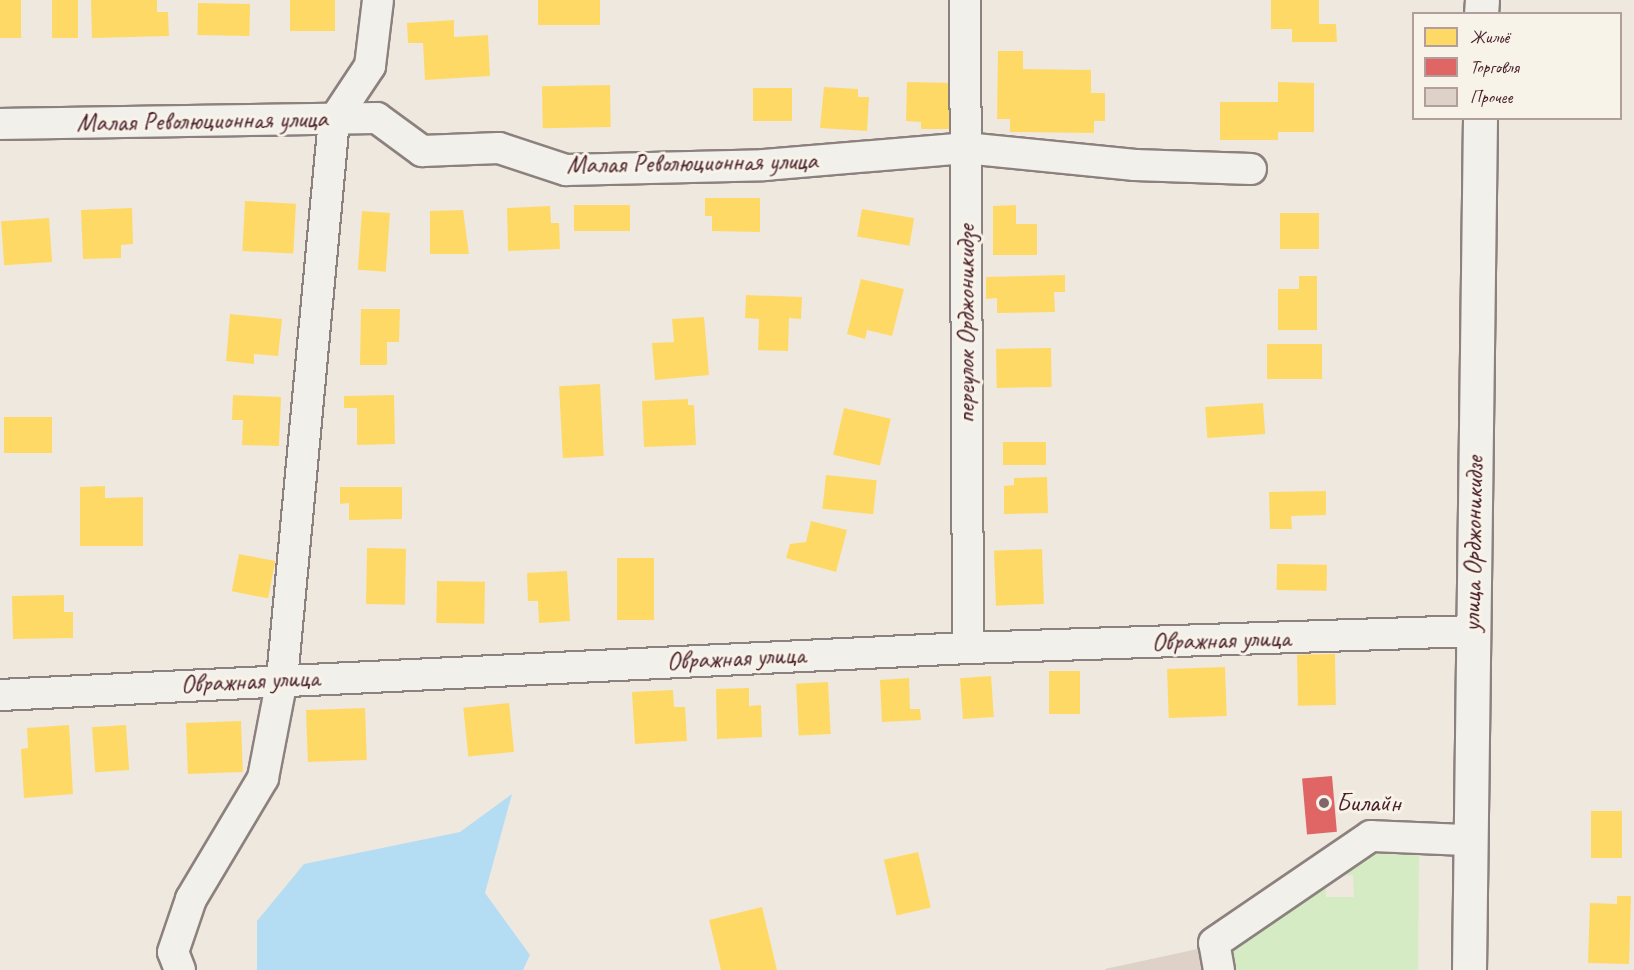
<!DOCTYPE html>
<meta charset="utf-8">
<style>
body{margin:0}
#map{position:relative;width:1634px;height:970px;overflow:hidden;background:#efe8df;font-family:Caveat,sans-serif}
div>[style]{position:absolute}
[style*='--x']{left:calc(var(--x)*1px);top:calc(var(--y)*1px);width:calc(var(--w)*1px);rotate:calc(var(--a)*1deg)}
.green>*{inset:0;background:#d5ebc3}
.water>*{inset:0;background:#b4ddf3}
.homes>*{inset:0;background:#ffd966;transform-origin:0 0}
.shops>*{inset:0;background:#e06666;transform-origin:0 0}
.building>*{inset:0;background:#ded1c7}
.roads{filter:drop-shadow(2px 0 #8d817f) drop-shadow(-2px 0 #8d817f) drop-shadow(0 2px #8d817f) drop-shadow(0 -2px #8d817f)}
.minor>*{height:30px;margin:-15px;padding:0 15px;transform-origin:15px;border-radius:15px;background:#f2f0eb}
.major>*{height:33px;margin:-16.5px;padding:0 16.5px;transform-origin:16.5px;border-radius:16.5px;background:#f2f0eb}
.dots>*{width:16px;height:16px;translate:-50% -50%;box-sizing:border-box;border:3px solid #f7f3e8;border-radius:50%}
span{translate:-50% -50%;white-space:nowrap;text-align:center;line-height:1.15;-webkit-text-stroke:6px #f7f3e8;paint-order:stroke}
.street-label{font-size:26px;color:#4a1f2b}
.poi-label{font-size:26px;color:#4a1f2b}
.left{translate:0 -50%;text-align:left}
.legend{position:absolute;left:1412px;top:12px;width:210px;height:108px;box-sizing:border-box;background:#f7f3e8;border:2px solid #b29e9c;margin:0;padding:8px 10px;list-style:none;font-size:18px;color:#4a1f2b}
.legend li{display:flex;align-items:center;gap:12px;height:30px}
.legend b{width:30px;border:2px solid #b29e9c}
</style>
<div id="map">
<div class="green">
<div style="clip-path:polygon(1385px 848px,1419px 854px,1418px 970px,1230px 970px,1230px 949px,1325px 875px,1326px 897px,1354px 897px,1353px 875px,1337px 876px,1359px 855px)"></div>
</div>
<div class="water">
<div style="clip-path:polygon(512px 794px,485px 893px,530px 955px,523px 970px,257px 970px,257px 921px,304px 864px,460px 832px)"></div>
</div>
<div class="homes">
<div style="left:0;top:0;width:21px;height:38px"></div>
<div style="left:52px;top:0;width:26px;height:38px"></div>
<div style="clip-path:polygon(91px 0,157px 0,157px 12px,168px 12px,169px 36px,92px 38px)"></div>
<div style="left:290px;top:0;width:45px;height:31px"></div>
<div style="left:538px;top:0;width:62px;height:25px"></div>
<div style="clip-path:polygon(1271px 0,1319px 0,1319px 24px,1336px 24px,1337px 42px,1292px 42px,1292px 29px,1271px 29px)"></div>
<div style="left:198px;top:3px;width:52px;height:32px;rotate:1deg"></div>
<div style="clip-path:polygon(454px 20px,454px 37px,488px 35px,490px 76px,425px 80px,423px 43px,408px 43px,407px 23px)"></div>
<div style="clip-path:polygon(998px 51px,1023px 51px,1023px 69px,1091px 70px,1091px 93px,1105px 93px,1105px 121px,1094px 121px,1094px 133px,1010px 132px,1010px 119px,997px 119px)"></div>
<div style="clip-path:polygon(907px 82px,954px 83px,953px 129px,921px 129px,921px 122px,906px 121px)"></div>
<div style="clip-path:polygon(1278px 82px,1314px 83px,1314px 132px,1278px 132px,1278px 140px,1220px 140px,1220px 102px,1278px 102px)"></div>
<div style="left:610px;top:85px;width:42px;height:68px;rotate:89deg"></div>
<div style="clip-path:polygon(824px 87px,858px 89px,858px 97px,869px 97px,867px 131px,820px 128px)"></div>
<div style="left:792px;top:88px;width:33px;height:39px;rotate:90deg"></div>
<div style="clip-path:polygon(705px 198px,760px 198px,760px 232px,712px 231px,712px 216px,705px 216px)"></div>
<div style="left:245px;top:201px;width:51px;height:50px;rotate:3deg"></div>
<div style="left:574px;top:205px;width:56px;height:26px"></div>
<div style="clip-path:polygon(1016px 205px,1016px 224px,1037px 224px,1037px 255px,993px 255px,993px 206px)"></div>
<div style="clip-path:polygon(550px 206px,551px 223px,559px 223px,560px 249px,508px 251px,507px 208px)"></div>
<div style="clip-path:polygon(132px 208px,133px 244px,121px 245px,121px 258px,83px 259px,81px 210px)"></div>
<div style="left:862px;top:209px;width:53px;height:28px;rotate:10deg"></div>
<div style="clip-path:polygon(463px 210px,469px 254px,430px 254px,430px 211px)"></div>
<div style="left:362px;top:211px;width:28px;height:59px;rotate:4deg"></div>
<div style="left:1280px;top:213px;width:39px;height:36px"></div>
<div style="left:49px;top:218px;width:44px;height:48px;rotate:86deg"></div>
<div style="clip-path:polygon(1065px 275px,1065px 292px,1054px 292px,1055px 312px,997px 313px,997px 298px,986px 299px,986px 277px)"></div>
<div style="clip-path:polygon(1299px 276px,1317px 276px,1317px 330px,1278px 330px,1278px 289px,1299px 289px)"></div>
<div style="clip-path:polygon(861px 279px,904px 289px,892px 336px,867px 330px,865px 339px,847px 334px)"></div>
<div style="clip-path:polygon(746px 295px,802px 297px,801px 319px,789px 318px,788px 351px,758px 350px,759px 319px,745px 318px)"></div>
<div style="clip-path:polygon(361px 309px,400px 309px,399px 342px,387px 342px,387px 365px,360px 365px)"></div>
<div style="clip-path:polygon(230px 314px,282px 319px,278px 356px,254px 354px,254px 364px,226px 361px)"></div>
<div style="clip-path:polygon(704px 317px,709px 375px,655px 380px,652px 343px,674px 342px,672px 319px)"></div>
<div style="left:1267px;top:344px;width:55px;height:35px"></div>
<div style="left:1051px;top:348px;width:39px;height:55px;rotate:89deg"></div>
<div style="left:600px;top:384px;width:72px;height:41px;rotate:87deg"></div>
<div style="clip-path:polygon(233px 395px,281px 397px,279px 446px,242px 445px,243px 420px,232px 420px)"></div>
<div style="clip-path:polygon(394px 395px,395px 444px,357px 445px,357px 408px,344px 408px,344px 396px)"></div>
<div style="clip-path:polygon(688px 399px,688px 405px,694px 405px,696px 445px,644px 447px,642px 401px)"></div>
<div style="left:1263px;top:403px;width:31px;height:58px;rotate:86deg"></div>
<div style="left:844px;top:408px;width:48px;height:48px;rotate:13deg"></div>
<div style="left:4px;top:417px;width:48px;height:36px"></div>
<div style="left:1046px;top:442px;width:23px;height:43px;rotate:90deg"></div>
<div style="left:826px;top:475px;width:51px;height:34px;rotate:6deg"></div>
<div style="clip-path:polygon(1047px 477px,1048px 513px,1004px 514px,1004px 486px,1014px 485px,1014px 478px)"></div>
<div style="clip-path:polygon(105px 486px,105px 498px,143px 497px,143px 546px,80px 546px,80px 487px)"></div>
<div style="clip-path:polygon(340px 487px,402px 487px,402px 519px,349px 520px,349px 503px,340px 504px)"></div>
<div style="clip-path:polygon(1326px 491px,1326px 515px,1291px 516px,1292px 529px,1270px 529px,1269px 492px)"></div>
<div style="clip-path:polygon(811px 521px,847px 530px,836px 572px,786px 558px,790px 544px,806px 542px)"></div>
<div style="left:367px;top:548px;width:39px;height:56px;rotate:1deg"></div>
<div style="left:1042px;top:549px;width:55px;height:48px;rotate:88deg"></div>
<div style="left:239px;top:554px;width:37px;height:38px;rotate:11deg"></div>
<div style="left:617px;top:558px;width:37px;height:62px"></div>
<div style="left:1277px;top:564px;width:50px;height:26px;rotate:1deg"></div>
<div style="clip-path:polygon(567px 571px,570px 621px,539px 623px,538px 601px,528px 601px,527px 573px)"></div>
<div style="left:437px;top:581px;width:48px;height:42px;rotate:1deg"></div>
<div style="clip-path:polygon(64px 595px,64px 612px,73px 612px,73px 638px,13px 639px,12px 596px)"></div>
<div style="left:1335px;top:654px;width:51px;height:38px;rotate:89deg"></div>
<div style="left:1225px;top:667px;width:49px;height:58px;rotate:88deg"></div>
<div style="left:1049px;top:671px;width:31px;height:43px"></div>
<div style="left:991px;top:676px;width:41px;height:31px;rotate:86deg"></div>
<div style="clip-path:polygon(909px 678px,910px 709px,920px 709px,921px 720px,882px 722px,880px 680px)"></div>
<div style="left:828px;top:682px;width:52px;height:32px;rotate:87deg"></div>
<div style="clip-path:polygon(749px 688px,749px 706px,761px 705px,762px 737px,717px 739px,716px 689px)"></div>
<div style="clip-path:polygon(673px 690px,674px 707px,685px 707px,687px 741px,635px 744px,632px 692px)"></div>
<div style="left:509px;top:703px;width:49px;height:46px;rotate:84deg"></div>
<div style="left:365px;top:708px;width:52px;height:59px;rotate:88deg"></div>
<div style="left:241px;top:721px;width:51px;height:55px;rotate:88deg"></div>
<div style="clip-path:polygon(69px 725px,73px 794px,24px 798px,21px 749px,28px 748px,27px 728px)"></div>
<div style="left:126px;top:725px;width:45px;height:34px;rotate:86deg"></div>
<div style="left:1591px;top:811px;width:31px;height:47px"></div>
<div style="left:918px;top:852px;width:57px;height:35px;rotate:77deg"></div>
<div style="clip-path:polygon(1617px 896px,1631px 896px,1629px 964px,1588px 963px,1590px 903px,1617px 904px)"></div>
<div style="clip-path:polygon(762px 907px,777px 970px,721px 970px,709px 920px)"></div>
</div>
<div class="shops">
<div style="left:1332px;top:776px;width:56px;height:30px;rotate:85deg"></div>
</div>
<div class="building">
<div style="clip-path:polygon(1207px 947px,1212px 970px,1105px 970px,1105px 969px)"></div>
</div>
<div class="roads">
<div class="minor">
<div style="--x:965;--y:0;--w:648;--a:89.73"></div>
<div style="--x:0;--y:124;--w:377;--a:-0.9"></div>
<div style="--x:377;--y:118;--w:56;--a:36.3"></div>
<div style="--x:422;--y:151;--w:77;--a:-2.2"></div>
<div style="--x:499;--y:148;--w:71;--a:18.2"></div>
<div style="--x:566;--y:170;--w:198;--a:-1.4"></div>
<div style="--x:764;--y:165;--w:202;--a:-4.8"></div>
<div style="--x:965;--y:148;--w:171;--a:5.7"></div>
<div style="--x:1135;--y:165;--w:116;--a:2"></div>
<div style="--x:0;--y:695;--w:969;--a:-2.78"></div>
<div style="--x:968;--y:648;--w:504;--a:-1.93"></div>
<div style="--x:180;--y:970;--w:19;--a:-111"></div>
<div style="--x:173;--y:952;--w:56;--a:-71.2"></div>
<div style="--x:191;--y:899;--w:141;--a:-59.2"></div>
<div style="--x:263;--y:778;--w:101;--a:-79.1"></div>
<div style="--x:282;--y:679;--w:561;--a:-84.69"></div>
<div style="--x:334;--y:120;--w:65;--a:-56.3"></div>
<div style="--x:370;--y:66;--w:66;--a:-83.1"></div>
<div style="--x:1219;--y:970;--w:27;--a:-100"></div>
<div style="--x:1214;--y:943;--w:190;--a:-34.3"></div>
<div style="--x:1371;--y:836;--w:97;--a:2.4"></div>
</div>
<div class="major">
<div style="--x:1481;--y:14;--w:14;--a:-86"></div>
<div style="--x:1469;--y:970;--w:852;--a:-89.26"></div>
</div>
</div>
<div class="dots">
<div style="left:1324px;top:803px;background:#84656a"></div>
</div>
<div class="street-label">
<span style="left:202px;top:121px;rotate:-1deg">Малая Революционная улица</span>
<span style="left:692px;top:163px;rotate:-1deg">Малая Революционная улица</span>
<span style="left:966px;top:324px;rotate:-90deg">переулок Орджоникидзе</span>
<span style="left:1473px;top:544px;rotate:-89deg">улица Орджоникидзе</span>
<span style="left:1221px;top:640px;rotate:-2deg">Овражная улица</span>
<span style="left:736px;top:658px;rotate:-3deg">Овражная улица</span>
<span style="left:250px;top:681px;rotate:-3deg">Овражная улица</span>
</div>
<div class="poi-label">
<span class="left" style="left:1336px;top:803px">Билайн</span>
</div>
<ul class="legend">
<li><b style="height:16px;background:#ffd966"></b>Жильё</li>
<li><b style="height:16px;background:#e06666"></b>Торговля</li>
<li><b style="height:16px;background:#ded1c7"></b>Прочее</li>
</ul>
</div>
